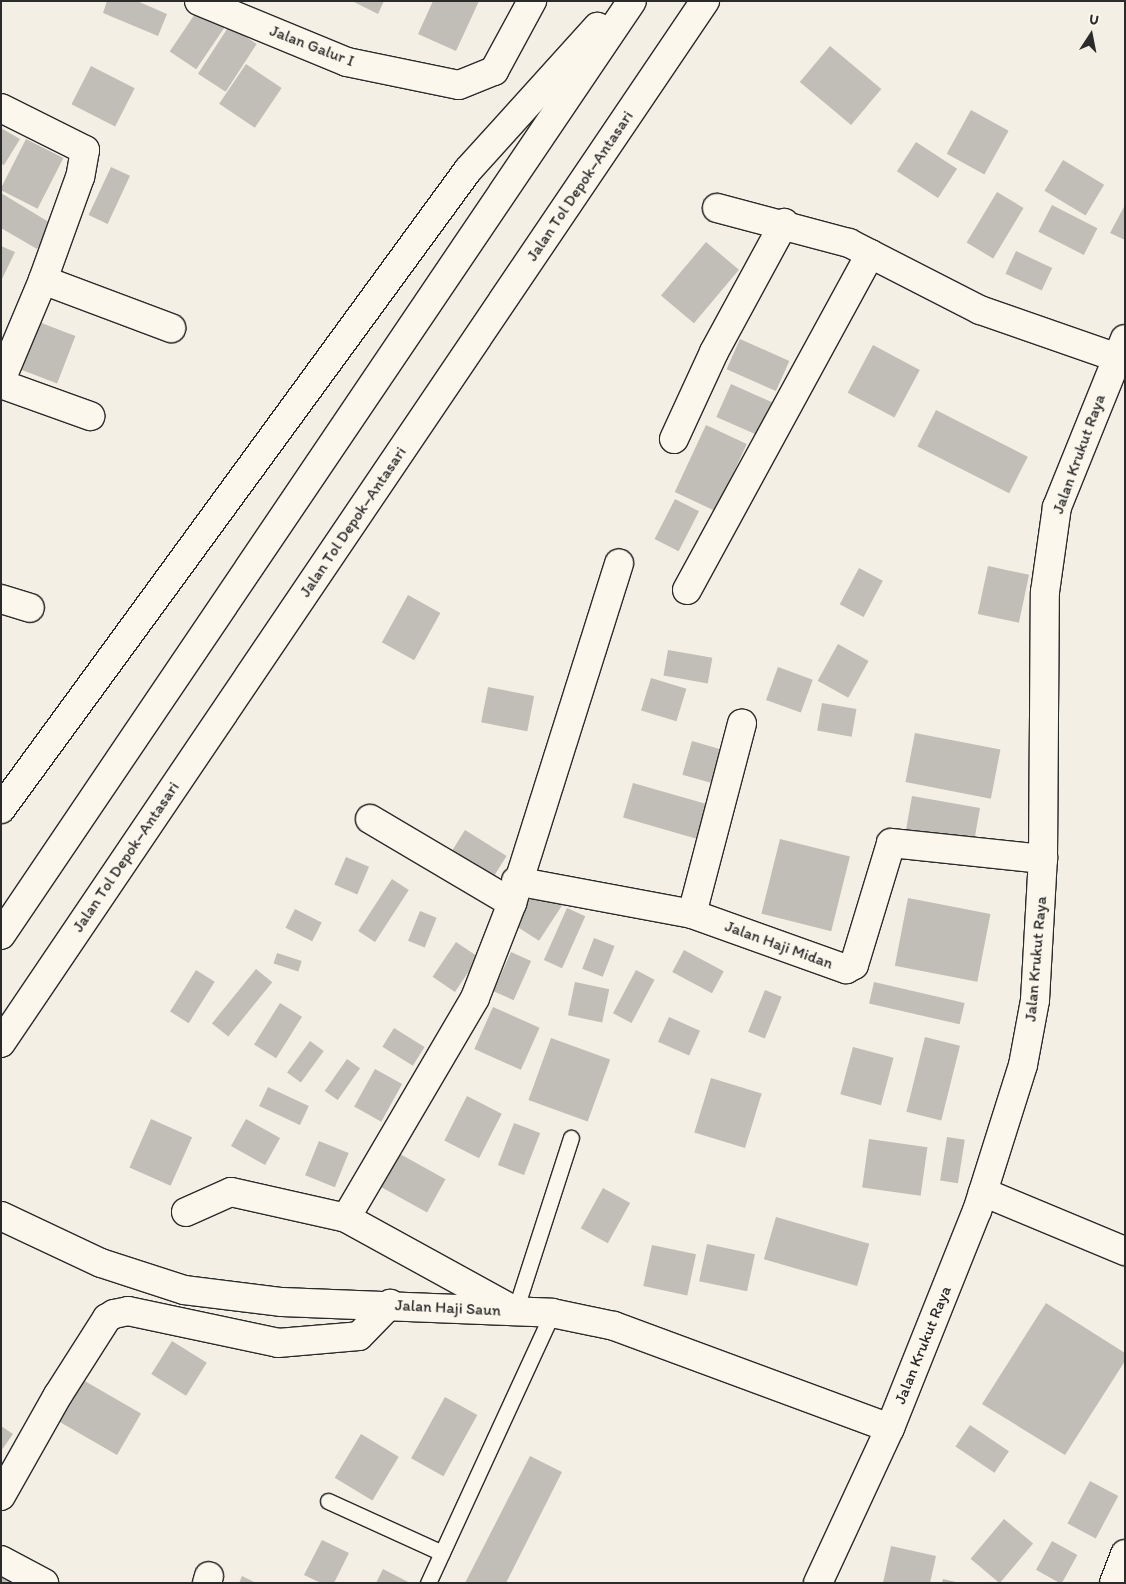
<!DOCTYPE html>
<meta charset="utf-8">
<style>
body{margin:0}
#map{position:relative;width:1126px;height:1584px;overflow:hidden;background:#f3efe4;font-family:Itim,sans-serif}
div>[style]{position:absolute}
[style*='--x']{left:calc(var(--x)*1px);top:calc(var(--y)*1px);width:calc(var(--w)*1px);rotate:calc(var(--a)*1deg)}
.building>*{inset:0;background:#c0beb6;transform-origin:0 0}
.roads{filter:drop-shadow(1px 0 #2b2b2b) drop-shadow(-1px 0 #2b2b2b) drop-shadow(0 1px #2b2b2b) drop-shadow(0 -1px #2b2b2b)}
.service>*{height:15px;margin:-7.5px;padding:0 7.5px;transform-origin:7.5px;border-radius:7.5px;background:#fbf7ec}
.minor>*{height:28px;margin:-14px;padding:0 14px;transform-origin:14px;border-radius:14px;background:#fbf7ec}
.tertiary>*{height:28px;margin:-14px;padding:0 14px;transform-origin:14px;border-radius:14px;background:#fbf7ec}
.motorway>*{height:28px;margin:-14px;padding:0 14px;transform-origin:14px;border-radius:14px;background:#fbf7ec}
span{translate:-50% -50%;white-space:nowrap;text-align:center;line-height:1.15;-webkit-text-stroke:4px #fbf7ec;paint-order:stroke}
.street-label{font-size:16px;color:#2b2b2b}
.frame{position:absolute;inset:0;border:2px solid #2b2b2b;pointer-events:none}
.north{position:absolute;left:1066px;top:10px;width:50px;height:50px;-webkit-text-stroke:4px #fbf7ec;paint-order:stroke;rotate:11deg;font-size:14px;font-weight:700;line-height:20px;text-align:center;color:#2b2b2b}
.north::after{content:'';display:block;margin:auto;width:18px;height:22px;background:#2b2b2b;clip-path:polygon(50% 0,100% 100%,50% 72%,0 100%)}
</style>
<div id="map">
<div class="building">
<div style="clip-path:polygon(107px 1px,137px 1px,167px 14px,158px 36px,103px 13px)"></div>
<div style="clip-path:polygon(352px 1px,384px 1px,378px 14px)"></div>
<div style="clip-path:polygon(433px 1px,479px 1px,456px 51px,418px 34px)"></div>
<div style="left:201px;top:5px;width:32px;height:56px;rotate:34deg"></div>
<div style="left:229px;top:26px;width:33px;height:57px;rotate:33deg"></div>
<div style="left:830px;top:46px;width:67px;height:47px;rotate:40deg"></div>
<div style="left:246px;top:64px;width:43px;height:48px;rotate:34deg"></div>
<div style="left:91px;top:66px;width:49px;height:43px;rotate:27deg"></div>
<div style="left:971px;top:110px;width:43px;height:50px;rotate:29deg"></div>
<div style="clip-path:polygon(1px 128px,20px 139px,4px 165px,1px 164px)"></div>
<div style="left:26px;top:139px;width:42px;height:57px;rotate:27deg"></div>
<div style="left:916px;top:142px;width:49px;height:35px;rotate:33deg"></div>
<div style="left:1063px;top:160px;width:48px;height:36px;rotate:31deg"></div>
<div style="left:111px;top:167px;width:21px;height:53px;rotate:25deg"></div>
<div style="left:997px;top:192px;width:31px;height:59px;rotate:31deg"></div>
<div style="clip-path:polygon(1px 193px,52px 224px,37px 249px,1px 228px)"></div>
<div style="left:1052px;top:205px;width:51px;height:30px;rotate:27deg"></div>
<div style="clip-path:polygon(1125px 205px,1125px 240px,1110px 233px)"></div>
<div style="left:706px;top:242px;width:43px;height:70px;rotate:40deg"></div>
<div style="clip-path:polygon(1px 246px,15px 252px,1px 281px)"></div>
<div style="left:1016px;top:251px;width:40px;height:25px;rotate:25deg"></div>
<div style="left:39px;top:322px;width:39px;height:51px;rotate:21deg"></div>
<div style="left:740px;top:339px;width:54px;height:33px;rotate:24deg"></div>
<div style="left:873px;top:345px;width:53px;height:54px;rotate:28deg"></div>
<div style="left:731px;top:384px;width:46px;height:36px;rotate:24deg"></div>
<div style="left:936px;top:410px;width:103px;height:41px;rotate:27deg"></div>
<div style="left:706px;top:425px;width:45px;height:74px;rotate:25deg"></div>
<div style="left:675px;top:499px;width:27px;height:45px;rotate:27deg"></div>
<div style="left:988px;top:566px;width:42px;height:49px;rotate:12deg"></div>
<div style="left:859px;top:568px;width:27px;height:41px;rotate:28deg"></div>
<div style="left:408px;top:595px;width:37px;height:54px;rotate:29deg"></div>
<div style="left:838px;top:644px;width:35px;height:42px;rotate:29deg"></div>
<div style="left:668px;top:650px;width:45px;height:26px;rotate:10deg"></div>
<div style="left:778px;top:667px;width:37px;height:35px;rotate:20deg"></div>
<div style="left:651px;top:678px;width:37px;height:34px;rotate:17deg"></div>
<div style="left:488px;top:687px;width:47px;height:36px;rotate:11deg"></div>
<div style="left:822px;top:703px;width:35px;height:28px;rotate:10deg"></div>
<div style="left:915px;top:733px;width:87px;height:50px;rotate:11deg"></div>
<div style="left:692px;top:741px;width:36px;height:35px;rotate:16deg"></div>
<div style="left:633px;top:783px;width:79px;height:36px;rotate:16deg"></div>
<div style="left:912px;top:796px;width:69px;height:35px;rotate:10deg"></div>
<div style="left:465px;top:830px;width:49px;height:32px;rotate:32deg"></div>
<div style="left:780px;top:839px;width:72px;height:77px;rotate:14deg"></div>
<div style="left:346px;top:857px;width:25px;height:30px;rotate:23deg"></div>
<div style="left:392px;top:879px;width:20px;height:62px;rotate:33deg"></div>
<div style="left:537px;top:887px;width:31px;height:44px;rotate:33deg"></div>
<div style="left:908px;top:898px;width:84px;height:69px;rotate:11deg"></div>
<div style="left:567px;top:908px;width:20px;height:57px;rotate:24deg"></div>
<div style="left:295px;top:909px;width:30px;height:21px;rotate:27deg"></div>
<div style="left:420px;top:911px;width:18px;height:32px;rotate:22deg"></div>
<div style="left:594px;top:938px;width:22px;height:33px;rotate:21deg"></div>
<div style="left:456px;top:942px;width:27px;height:42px;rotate:34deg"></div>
<div style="left:684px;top:950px;width:45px;height:25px;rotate:28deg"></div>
<div style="left:511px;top:952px;width:22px;height:43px;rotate:24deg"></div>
<div style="left:277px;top:953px;width:26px;height:11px;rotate:18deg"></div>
<div style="left:256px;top:969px;width:21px;height:70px;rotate:39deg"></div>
<div style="left:196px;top:970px;width:22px;height:49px;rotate:32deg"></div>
<div style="left:636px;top:970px;width:21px;height:49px;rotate:28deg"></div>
<div style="left:575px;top:982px;width:35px;height:34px;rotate:12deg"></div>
<div style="left:874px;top:982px;width:93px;height:22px;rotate:13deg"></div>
<div style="left:765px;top:990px;width:18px;height:45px;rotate:22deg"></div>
<div style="left:280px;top:1003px;width:26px;height:49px;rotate:32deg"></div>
<div style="left:493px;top:1007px;width:51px;height:46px;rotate:24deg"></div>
<div style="left:669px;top:1017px;width:34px;height:27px;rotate:24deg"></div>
<div style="left:394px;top:1028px;width:36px;height:22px;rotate:32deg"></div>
<div style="left:925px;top:1037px;width:36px;height:77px;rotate:14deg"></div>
<div style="left:551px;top:1038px;width:63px;height:66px;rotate:20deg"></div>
<div style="left:310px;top:1041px;width:17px;height:39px;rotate:36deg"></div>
<div style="left:853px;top:1047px;width:42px;height:49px;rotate:15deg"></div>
<div style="left:347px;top:1059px;width:16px;height:39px;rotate:35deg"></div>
<div style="left:375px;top:1069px;width:31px;height:43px;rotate:29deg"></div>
<div style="left:711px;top:1078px;width:53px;height:57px;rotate:17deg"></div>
<div style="left:268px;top:1087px;width:45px;height:21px;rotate:25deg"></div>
<div style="left:467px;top:1096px;width:39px;height:50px;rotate:27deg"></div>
<div style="left:151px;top:1119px;width:45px;height:53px;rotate:24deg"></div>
<div style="left:246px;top:1119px;width:39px;height:31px;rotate:29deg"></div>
<div style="left:514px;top:1123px;width:28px;height:45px;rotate:21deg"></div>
<div style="left:947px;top:1137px;width:18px;height:44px;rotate:9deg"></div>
<div style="left:869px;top:1139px;width:59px;height:49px;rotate:8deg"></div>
<div style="left:319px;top:1141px;width:32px;height:37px;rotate:22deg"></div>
<div style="left:400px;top:1154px;width:52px;height:38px;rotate:29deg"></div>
<div style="left:603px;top:1188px;width:31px;height:46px;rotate:29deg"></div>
<div style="left:776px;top:1217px;width:97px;height:44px;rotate:16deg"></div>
<div style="left:707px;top:1244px;width:49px;height:38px;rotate:12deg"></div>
<div style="left:652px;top:1245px;width:45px;height:42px;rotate:12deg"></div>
<div style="clip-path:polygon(1046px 1303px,1125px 1353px,1125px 1361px,1065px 1455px,982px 1404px)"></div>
<div style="left:172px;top:1341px;width:41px;height:39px;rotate:32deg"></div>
<div style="left:83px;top:1380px;width:67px;height:48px;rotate:30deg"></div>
<div style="left:445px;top:1397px;width:37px;height:70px;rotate:29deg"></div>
<div style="left:970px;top:1425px;width:47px;height:26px;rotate:34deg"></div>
<div style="clip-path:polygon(1px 1426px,13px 1434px,1px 1451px)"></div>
<div style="left:361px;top:1434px;width:44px;height:51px;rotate:31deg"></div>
<div style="clip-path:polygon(530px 1456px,562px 1472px,506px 1583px,465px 1583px)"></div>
<div style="left:1090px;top:1481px;width:32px;height:48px;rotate:28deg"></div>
<div style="left:1004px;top:1519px;width:38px;height:52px;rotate:40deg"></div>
<div style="clip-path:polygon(322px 1540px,349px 1553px,334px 1583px,321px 1583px,304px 1575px)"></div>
<div style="left:1052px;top:1541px;width:29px;height:33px;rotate:29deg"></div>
<div style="clip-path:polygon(891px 1546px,936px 1556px,930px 1583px,883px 1583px)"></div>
<div style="clip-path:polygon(383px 1569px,410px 1583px,376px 1583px)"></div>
<div style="clip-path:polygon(1px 1570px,20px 1583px,1px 1583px)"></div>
<div style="clip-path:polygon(242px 1576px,256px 1583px,239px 1583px)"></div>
<div style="clip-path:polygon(943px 1579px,956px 1582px,955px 1583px,942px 1583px)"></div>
</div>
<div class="roads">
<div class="service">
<div style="--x:515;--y:1311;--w:182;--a:-72.1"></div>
<div style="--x:328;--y:1501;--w:125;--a:24.5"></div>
<div style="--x:428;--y:1583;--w:297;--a:-65.3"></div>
</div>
<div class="minor">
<div style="--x:199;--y:1;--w:160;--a:22.4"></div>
<div style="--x:347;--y:62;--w:114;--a:11.6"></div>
<div style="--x:459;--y:85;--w:38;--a:-22"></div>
<div style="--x:494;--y:71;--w:80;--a:-61.5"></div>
<div style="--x:1;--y:108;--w:94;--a:26.6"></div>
<div style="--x:85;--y:150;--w:27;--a:100"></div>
<div style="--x:80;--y:177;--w:109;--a:109.8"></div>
<div style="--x:717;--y:208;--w:137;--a:14.9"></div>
<div style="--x:849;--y:243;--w:147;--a:27.1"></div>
<div style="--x:980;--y:310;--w:143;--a:19.2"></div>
<div style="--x:1;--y:380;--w:108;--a:-67.2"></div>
<div style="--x:43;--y:280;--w:137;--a:20.6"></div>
<div style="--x:1;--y:384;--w:95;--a:19.8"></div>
<div style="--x:674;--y:439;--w:96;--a:-65.3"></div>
<div style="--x:714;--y:352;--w:147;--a:-61.5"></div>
<div style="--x:687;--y:590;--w:383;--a:-61.4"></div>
<div style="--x:1;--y:599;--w:30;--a:17"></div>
<div style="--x:370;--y:819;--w:165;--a:30.6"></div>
<div style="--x:516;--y:881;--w:179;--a:10.6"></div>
<div style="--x:692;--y:914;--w:164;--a:19.7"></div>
<div style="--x:846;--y:969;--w:9;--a:-27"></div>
<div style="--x:854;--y:965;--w:127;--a:-73.1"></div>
<div style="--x:891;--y:843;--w:153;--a:6"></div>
<div style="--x:692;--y:914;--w:197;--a:-75.3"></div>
<div style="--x:983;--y:1192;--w:154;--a:22.6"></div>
<div style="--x:186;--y:1212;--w:49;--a:-24"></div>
<div style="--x:231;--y:1192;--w:118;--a:12.7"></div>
<div style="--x:346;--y:1218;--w:193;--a:28.8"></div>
<div style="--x:346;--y:1218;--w:255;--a:-59.6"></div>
<div style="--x:475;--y:998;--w:102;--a:-68.7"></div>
<div style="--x:512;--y:903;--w:356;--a:-72.5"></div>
<div style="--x:1;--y:1496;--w:116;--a:-60.6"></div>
<div style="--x:58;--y:1395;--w:91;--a:-57.5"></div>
<div style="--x:107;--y:1318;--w:8;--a:-30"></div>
<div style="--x:114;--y:1314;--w:14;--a:-12"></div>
<div style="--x:128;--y:1311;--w:153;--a:12"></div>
<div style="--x:278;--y:1343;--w:81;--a:-4.9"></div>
<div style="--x:359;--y:1336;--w:45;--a:-45.9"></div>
<div style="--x:1;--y:1560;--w:49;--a:28.1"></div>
<div style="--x:207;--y:1583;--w:7;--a:-74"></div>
<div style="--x:1114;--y:1583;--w:31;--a:-69"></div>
</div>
<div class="tertiary">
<div style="--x:1;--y:1216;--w:110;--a:25.2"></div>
<div style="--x:101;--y:1263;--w:87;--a:18"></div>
<div style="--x:184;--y:1290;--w:99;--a:7"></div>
<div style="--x:282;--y:1302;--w:270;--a:2.3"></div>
<div style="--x:552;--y:1313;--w:63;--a:11.8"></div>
<div style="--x:614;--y:1326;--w:294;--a:20.3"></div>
<div style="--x:818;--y:1583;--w:171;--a:-65.1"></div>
<div style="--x:890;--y:1428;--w:234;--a:-68.2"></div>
<div style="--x:977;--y:1211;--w:153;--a:-72.5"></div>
<div style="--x:1023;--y:1065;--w:66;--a:-79.5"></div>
<div style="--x:1035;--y:1000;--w:141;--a:-86.8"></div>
<div style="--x:1043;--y:859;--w:267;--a:-89.6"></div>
<div style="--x:1045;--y:592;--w:86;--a:-82"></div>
<div style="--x:1057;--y:507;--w:181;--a:-68"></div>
</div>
<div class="motorway">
<div style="--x:1;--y:809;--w:791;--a:-53.84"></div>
<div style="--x:468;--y:170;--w:193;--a:-47.9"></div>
<div style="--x:1;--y:935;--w:1127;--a:-55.96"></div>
<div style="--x:1;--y:1043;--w:1258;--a:-55.96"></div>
</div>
</div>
<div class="street-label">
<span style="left:312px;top:46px;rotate:21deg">Jalan Galur I</span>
<span style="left:580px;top:186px;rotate:-56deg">Jalan Tol Depok–Antasari</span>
<span style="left:1079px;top:454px;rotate:-70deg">Jalan Krukut Raya</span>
<span style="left:353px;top:522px;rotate:-56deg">Jalan Tol Depok–Antasari</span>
<span style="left:126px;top:857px;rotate:-56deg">Jalan Tol Depok–Antasari</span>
<span style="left:779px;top:945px;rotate:20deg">Jalan Haji Midan</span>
<span style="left:1036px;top:959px;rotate:-85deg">Jalan Krukut Raya</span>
<span style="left:448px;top:1308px;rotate:3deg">Jalan Haji Saun</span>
<span style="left:923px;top:1345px;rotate:-68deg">Jalan Krukut Raya</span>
</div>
<div class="frame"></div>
<div class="north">U</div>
</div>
